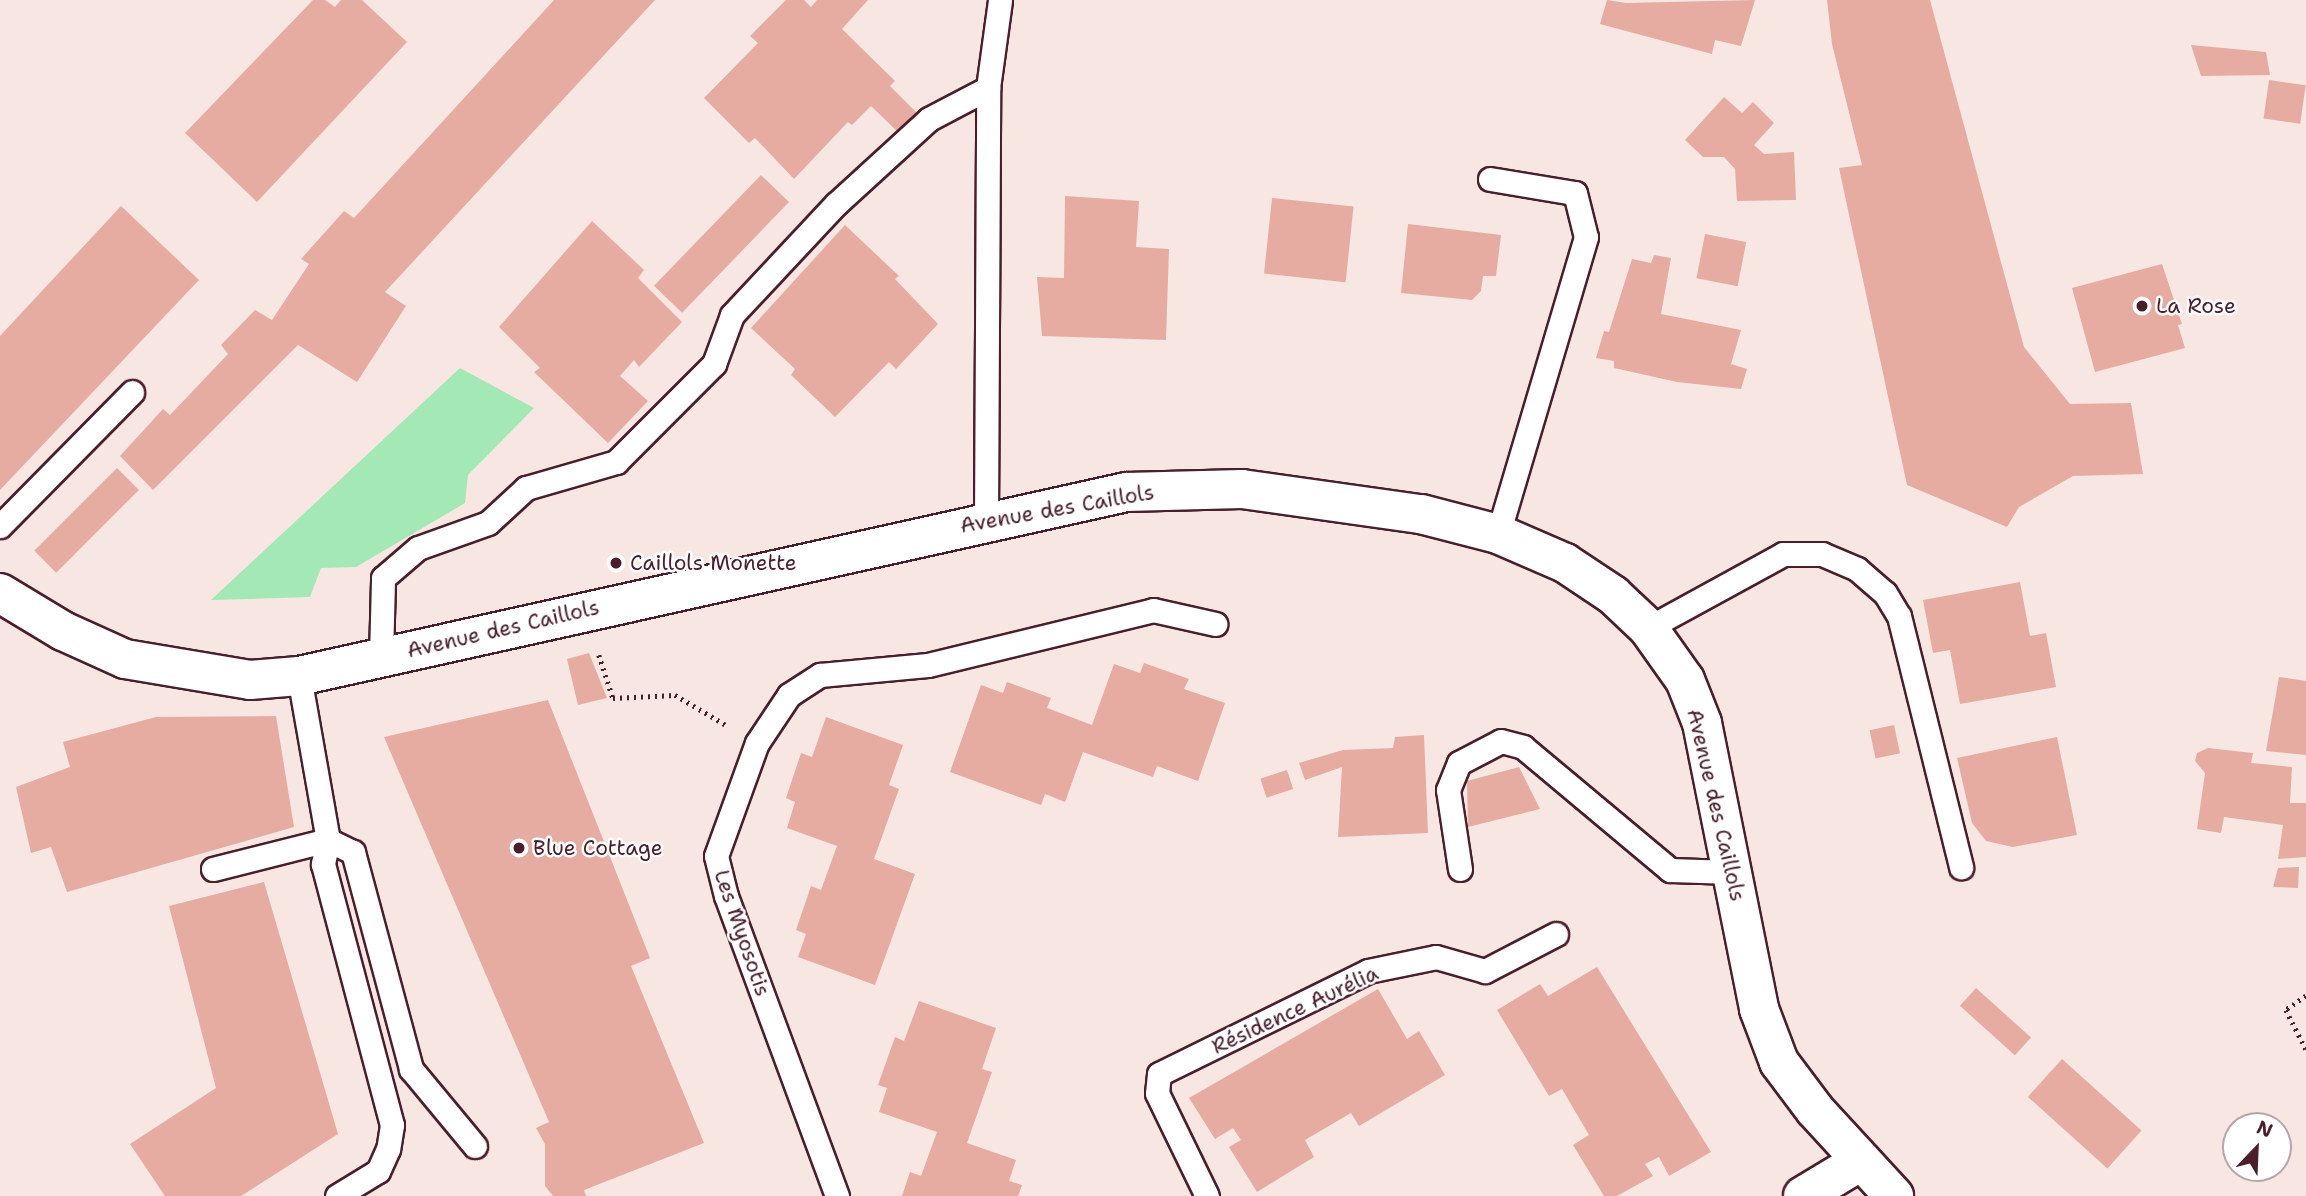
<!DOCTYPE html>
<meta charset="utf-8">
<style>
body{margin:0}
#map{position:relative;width:2306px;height:1196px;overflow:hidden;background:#f8e6e3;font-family:"Shantell Sans",sans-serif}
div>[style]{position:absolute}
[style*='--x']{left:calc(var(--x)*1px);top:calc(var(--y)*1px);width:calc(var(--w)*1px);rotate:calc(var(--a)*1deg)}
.green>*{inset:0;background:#a3e8b5}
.building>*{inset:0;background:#e6aca1;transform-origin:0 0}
.path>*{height:4.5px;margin-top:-2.25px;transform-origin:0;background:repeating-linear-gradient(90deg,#4a1f2b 0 2px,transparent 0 7px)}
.roads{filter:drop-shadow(2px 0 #4a1f2b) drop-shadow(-2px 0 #4a1f2b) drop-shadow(0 2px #4a1f2b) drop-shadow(0 -2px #4a1f2b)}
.service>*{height:23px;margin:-11.5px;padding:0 11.5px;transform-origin:11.5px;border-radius:11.5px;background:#fff}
.minor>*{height:38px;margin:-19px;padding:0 19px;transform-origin:19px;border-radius:19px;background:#fff}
.tertiary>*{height:38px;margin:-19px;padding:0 19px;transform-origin:19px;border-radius:19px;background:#fff}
.dots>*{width:19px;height:19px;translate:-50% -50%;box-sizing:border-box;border:4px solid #fff;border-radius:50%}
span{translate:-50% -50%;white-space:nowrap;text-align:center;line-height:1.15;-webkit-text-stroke:5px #fff;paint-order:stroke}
.poi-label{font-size:21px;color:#4a1f2b}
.left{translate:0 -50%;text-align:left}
.street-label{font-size:21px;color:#4a1f2b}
.north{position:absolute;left:2222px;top:1112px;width:70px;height:70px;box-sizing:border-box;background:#fff;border:2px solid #b7a5aa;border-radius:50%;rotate:23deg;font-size:19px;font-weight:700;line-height:28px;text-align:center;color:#4a1f2b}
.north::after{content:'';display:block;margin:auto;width:24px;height:32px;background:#4a1f2b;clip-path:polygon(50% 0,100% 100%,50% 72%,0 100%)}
</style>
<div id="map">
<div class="green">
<div style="clip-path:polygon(460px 368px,534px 408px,468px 475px,465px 503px,356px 567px,321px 568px,310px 597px,211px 600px)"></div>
</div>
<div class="building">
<div style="clip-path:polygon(313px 0,325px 0,335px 7px,341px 0,362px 0,407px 42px,257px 202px,185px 133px)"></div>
<div style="clip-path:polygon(554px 0,655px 0,385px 292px,406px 306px,357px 382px,298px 345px,153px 490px,120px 456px,163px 409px,170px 415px,228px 354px,221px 345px,255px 310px,272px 320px,309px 264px,301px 259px,344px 211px,354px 218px)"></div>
<div style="clip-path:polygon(786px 0,804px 0,811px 7px,817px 0,868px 0,842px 29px,895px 81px,890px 86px,917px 113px,899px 133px,871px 106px,852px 125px,848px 122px,794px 179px,755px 138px,749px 143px,704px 98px,758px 43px,750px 36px)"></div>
<div style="clip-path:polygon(1607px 0,1626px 3px,1755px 0,1741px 46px,1715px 40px,1712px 54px,1600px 24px)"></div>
<div style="clip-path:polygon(1827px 0,1930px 0,2024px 347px,2070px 404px,2131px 403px,2143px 474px,2073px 476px,2019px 507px,2007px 527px,1907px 485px,1839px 168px,1862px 165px,1832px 44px)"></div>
<div style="clip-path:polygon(2191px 45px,2266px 52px,2270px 75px,2201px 76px)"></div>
<div style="left:2269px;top:80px;width:37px;height:39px;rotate:8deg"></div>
<div style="clip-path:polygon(1724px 97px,1742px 113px,1753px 102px,1774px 123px,1754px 145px,1764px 154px,1794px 152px,1796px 200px,1737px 201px,1735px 169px,1724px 157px,1703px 157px,1685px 140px)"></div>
<div style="left:761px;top:175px;width:39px;height:154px;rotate:44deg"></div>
<div style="clip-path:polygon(1065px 196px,1139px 201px,1136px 247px,1169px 249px,1166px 340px,1042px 336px,1037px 277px,1064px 278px)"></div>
<div style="left:1272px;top:198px;width:82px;height:76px;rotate:6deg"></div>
<div style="clip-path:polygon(121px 206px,199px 280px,0 490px,0 336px)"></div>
<div style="clip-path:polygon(592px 221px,644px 270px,638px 278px,682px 322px,639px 367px,634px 360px,620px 376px,648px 401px,608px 443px,534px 372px,540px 368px,499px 327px)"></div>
<div style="clip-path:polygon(1408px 224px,1501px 235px,1496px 276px,1483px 276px,1481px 291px,1472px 300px,1401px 293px)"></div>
<div style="clip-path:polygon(845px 225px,899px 276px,895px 279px,938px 324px,896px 369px,889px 362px,835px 417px,791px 375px,795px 369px,751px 328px)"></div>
<div style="left:1705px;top:234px;width:42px;height:45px;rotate:11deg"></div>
<div style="clip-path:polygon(1654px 255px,1671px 258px,1661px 314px,1741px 330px,1731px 364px,1747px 369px,1741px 389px,1677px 382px,1614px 368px,1614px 361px,1596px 358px,1604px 331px,1609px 332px,1632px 259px,1651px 263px)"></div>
<div style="clip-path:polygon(2162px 264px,2182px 324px,2178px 325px,2185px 348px,2095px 372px,2072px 288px)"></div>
<div style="left:117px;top:468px;width:31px;height:117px;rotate:45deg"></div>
<div style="clip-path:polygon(2020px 582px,2030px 636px,2046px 633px,2056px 687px,1960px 704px,1950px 650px,1933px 653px,1923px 600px)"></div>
<div style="clip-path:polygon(589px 653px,607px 698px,578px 705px,567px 659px)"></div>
<div style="clip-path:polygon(1144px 663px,1189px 679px,1184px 689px,1225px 703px,1198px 781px,1157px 766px,1153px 777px,1083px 752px,1065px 802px,1045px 794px,1041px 805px,950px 772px,981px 685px,1003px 693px,1007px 682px,1051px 698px,1047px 708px,1092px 725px,1114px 664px,1140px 673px)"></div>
<div style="clip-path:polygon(2279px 677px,2306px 681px,2306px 755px,2266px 751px)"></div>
<div style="clip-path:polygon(548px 700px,650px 958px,631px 966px,704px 1143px,584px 1190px,586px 1196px,553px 1196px,545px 1186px,545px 1144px,536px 1128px,549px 1122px,384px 737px)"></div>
<div style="clip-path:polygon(276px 716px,294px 827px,67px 892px,51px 847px,31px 853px,16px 787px,70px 767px,63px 742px,156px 717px)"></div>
<div style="clip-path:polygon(826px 717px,903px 745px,889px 785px,899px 789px,874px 859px,915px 874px,875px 985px,798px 957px,806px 934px,796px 930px,811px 886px,821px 890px,837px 846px,787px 828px,795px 802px,786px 798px,801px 753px,812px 757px)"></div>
<div style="left:1894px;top:725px;width:29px;height:25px;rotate:78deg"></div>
<div style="clip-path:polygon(1424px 735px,1428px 833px,1338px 837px,1342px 767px,1305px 780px,1299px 763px,1343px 750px,1393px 748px,1395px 737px)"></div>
<div style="clip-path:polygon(2057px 737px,2077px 835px,2013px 847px,1986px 841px,1972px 823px,1957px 758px)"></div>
<div style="clip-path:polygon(2208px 748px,2253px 753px,2251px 763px,2292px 767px,2290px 803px,2306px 803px,2306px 857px,2278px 859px,2283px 825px,2224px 817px,2221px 833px,2197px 829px,2205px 773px,2195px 761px,2197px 753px)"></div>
<div style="clip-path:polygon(1519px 767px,1540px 809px,1468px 827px,1467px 781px)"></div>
<div style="left:1287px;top:770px;width:20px;height:28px;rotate:72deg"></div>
<div style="clip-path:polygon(2299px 867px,2298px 888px,2273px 887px,2278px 868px)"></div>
<div style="clip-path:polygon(264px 882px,338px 1134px,241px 1196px,165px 1196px,130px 1144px,216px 1088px,169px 906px)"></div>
<div style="clip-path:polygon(1597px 967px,1711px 1152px,1669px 1176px,1659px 1157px,1645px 1164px,1653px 1176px,1617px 1196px,1604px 1196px,1573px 1145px,1589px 1135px,1562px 1089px,1549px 1096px,1497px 1010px,1540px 984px,1548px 996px)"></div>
<div style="left:1976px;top:988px;width:74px;height:24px;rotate:42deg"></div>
<div style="clip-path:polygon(1378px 989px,1407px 1039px,1419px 1031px,1445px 1075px,1359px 1126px,1351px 1113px,1305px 1140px,1314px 1157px,1257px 1192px,1229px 1147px,1241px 1140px,1233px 1128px,1215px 1139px,1189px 1098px)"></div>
<div style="clip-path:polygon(919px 1001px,996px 1028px,982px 1069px,992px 1072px,967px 1143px,1016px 1160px,1009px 1181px,1022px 1185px,1018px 1196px,902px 1196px,910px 1172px,921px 1176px,937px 1132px,879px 1112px,887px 1088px,878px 1085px,895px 1037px,904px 1041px)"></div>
<div style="left:2062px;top:1059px;width:107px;height:51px;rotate:42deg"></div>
</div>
<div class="path">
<div style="--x:599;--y:655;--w:45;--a:72"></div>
<div style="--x:613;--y:698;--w:62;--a:-2.8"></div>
<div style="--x:675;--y:695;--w:59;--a:30.5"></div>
<div style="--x:2306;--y:996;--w:24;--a:145"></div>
<div style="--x:2286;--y:1010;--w:44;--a:62.9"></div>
</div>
<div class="roads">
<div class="service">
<div style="--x:1490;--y:179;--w:86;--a:9.4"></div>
<div style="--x:1575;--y:193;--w:45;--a:76"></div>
<div style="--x:1586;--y:237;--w:310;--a:106.5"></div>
<div style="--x:986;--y:520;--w:432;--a:-89.7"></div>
<div style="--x:988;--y:88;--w:89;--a:-82.2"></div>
<div style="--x:0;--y:526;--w:188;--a:-45.4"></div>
<div style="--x:1648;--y:628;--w:154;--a:-28.7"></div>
<div style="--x:1783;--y:554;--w:39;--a:0"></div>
<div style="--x:1822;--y:554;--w:38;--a:23"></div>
<div style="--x:1857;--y:569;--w:37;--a:41"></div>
<div style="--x:1885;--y:593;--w:27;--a:59"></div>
<div style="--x:1899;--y:616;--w:259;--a:76.1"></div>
<div style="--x:381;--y:657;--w:79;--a:-88.5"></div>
<div style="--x:383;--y:578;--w:46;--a:-40.6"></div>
<div style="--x:418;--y:548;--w:74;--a:-19.7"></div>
<div style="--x:488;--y:523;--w:52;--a:-42.6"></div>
<div style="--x:526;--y:488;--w:94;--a:-16.1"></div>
<div style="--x:616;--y:462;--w:139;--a:-45"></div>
<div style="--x:714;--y:364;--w:52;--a:-69.8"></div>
<div style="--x:732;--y:315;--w:152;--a:-46.9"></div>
<div style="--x:836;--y:204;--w:126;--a:-42.4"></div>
<div style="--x:929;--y:119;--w:67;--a:-27.7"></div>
<div style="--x:299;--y:676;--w:167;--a:80"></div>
<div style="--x:328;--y:840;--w:28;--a:26"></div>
<div style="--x:353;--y:852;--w:225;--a:75"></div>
<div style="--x:411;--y:1069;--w:100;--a:50.3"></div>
<div style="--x:213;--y:869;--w:119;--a:-14.2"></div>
<div style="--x:328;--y:840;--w:25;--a:102"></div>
<div style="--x:323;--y:864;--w:270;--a:75.2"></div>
<div style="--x:392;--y:1125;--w:24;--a:99"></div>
<div style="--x:388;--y:1149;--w:24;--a:114"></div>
<div style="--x:378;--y:1171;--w:48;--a:148.6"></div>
<div style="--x:1460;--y:869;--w:80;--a:-98.6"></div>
<div style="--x:1448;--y:790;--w:29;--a:-68"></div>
<div style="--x:1459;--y:763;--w:47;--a:-27.6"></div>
<div style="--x:1501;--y:741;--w:23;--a:15"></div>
<div style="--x:1523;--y:747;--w:192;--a:39.9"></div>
<div style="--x:1670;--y:870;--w:62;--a:1.8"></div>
<div style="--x:837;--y:1196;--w:320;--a:-110.3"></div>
<div style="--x:726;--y:896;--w:41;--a:-104"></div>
<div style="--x:716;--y:856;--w:120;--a:-70.1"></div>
<div style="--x:757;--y:743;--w:58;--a:-56.3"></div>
<div style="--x:789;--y:695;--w:37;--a:-33"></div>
<div style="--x:820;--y:675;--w:108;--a:-5.3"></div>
<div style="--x:928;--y:665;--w:232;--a:-13.7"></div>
<div style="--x:1153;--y:610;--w:64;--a:12.7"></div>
<div style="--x:1207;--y:1196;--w:114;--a:-115.9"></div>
<div style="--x:1157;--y:1093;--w:19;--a:-84"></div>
<div style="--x:1159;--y:1074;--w:233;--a:-26.2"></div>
<div style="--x:1368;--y:971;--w:69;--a:-11.6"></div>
<div style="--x:1436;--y:957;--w:51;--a:15.9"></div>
<div style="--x:1485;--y:971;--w:80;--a:-27.5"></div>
</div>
<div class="minor">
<div style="--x:1803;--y:1196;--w:68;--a:-31.1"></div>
</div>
<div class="tertiary">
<div style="--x:0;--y:593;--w:74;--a:31.1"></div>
<div style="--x:63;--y:631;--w:68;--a:24.3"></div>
<div style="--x:125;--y:659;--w:127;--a:9.5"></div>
<div style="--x:250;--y:680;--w:49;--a:-4.7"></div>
<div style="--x:299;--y:676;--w:847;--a:-12.54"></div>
<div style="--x:1126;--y:492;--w:116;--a:-1.5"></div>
<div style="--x:1242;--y:489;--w:181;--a:8"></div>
<div style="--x:1421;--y:514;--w:80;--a:14.6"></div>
<div style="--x:1498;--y:534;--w:73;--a:23.4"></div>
<div style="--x:1565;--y:563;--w:58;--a:33.7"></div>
<div style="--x:1613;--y:595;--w:48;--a:43.3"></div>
<div style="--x:1648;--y:628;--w:64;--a:54.6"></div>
<div style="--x:1685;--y:680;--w:46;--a:68.4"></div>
<div style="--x:1702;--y:723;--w:292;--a:78.7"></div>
<div style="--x:1759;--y:1009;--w:57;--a:69.3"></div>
<div style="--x:1779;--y:1062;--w:60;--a:53.1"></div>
<div style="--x:1815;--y:1110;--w:117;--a:47.4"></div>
</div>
</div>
<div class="dots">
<div style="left:2142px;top:306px;background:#4a1f2b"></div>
<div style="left:616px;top:563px;background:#4a1f2b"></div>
<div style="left:519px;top:848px;background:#4a1f2b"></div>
</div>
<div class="poi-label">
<span class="left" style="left:2156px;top:306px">La Rose</span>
<span class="left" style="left:630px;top:563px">Caillols Monette</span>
<span class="left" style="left:533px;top:848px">Blue Cottage</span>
</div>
<div class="street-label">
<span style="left:1057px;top:509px;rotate:-10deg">Avenue des Caillols</span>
<span style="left:503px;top:629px;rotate:-13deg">Avenue des Caillols</span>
<span style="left:1716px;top:805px;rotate:77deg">Avenue des Caillols</span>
<span style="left:742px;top:933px;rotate:71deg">Les Myosotis</span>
<span style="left:1295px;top:1010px;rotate:-25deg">Résidence Aurélia</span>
</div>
<div class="north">N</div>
</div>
